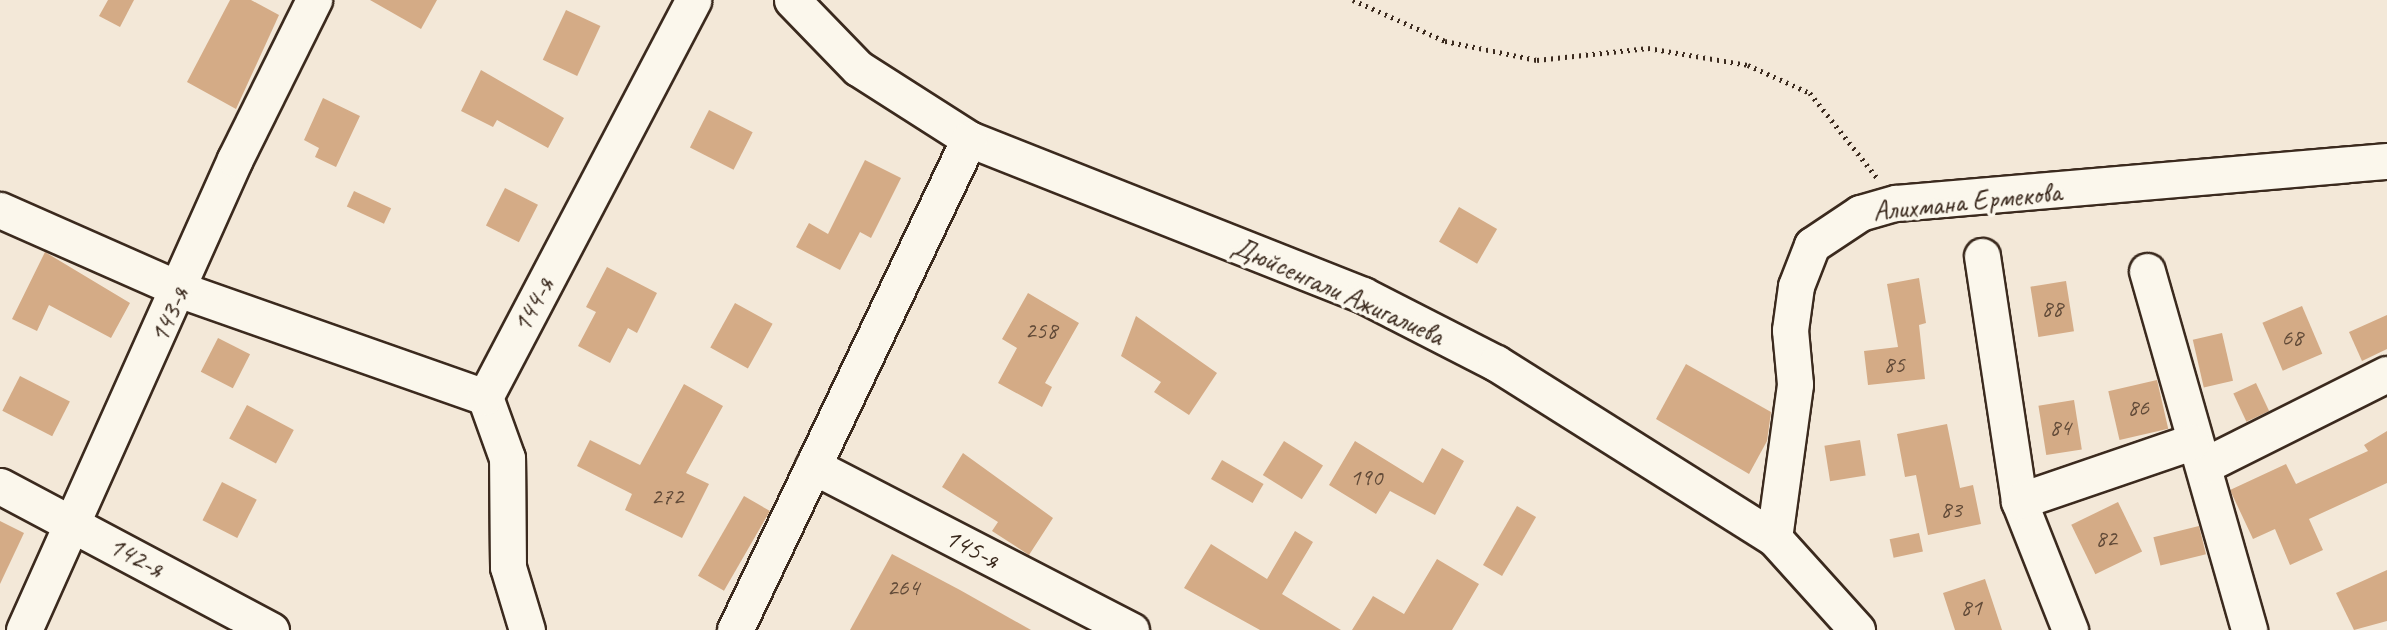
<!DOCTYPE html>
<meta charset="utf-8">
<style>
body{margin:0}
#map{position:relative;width:2387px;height:630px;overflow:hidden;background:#f3e8d8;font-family:Caveat,sans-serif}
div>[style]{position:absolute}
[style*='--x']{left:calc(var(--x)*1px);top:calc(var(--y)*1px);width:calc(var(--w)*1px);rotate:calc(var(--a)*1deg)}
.building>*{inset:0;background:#d4ab86;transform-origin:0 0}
.path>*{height:4.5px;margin-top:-2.25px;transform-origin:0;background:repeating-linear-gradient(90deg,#3b2a1e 0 2px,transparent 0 7px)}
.roads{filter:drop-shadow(2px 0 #3b2a1e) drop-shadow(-2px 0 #3b2a1e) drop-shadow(0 2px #3b2a1e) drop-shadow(0 -2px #3b2a1e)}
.minor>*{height:35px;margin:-17.5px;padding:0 17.5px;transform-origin:17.5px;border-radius:17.5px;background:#fbf7ec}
span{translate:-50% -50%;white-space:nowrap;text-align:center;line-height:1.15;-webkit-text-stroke:7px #fbf7ec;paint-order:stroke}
.number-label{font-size:24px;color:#614a38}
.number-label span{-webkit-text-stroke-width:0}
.street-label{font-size:28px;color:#3b2a1e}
</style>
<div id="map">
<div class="building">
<div style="clip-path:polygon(108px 0,134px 0,120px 27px,99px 16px)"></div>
<div style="clip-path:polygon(230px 0,251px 0,279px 15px,236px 109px,187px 82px)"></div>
<div style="clip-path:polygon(370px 0,437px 0,421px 29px)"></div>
<div style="left:566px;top:10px;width:38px;height:55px;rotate:25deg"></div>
<div style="clip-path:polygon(481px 70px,564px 118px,548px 148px,497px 120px,493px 127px,461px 111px)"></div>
<div style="clip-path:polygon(323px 98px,360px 116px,336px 167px,315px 157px,319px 148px,304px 140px)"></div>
<div style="left:709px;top:110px;width:49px;height:42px;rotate:27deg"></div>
<div style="clip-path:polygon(865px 160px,901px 178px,871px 238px,860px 232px,840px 270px,796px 247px,809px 223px,828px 234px)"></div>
<div style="left:505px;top:188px;width:37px;height:42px;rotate:27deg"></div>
<div style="left:354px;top:191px;width:41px;height:17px;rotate:25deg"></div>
<div style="left:1459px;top:207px;width:44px;height:40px;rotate:30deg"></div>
<div style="clip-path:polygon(45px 252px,130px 303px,111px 338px,49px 305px,37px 331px,12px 319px)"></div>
<div style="clip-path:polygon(607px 267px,657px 293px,637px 333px,628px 328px,610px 363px,578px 346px,596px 312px,586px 307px)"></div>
<div style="clip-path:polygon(1919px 278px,1926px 323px,1919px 325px,1925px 379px,1868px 385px,1864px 351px,1898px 347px,1887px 284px)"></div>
<div style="left:2066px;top:281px;width:51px;height:36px;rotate:81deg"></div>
<div style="clip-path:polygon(1028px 293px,1079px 323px,1045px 383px,1052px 387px,1042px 407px,998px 383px,1017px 348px,1002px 339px)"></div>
<div style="left:735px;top:303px;width:43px;height:51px;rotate:29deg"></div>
<div style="left:2302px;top:306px;width:52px;height:43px;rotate:67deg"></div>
<div style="clip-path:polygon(2387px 315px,2387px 349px,2362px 361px,2349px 332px)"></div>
<div style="clip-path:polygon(1136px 316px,1217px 373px,1189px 415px,1154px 392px,1161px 382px,1121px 356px)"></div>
<div style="left:2222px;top:333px;width:49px;height:30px;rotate:77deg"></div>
<div style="left:218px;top:338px;width:36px;height:38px;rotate:27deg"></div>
<div style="clip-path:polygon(1686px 364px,1771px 412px,1767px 441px,1749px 474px,1656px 419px)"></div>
<div style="left:20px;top:376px;width:56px;height:39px;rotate:27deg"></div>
<div style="left:2157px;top:380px;width:50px;height:50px;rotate:77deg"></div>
<div style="left:2256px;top:383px;width:31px;height:25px;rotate:65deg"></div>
<div style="clip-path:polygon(684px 384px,723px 406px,686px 473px,709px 484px,682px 538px,625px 510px,632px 494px,577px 466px,590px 440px,640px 465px)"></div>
<div style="left:2074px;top:400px;width:50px;height:36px;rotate:81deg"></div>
<div style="left:247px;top:405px;width:53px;height:38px;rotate:28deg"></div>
<div style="clip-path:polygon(1947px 424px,1960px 488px,1973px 485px,1981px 524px,1928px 535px,1916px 475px,1905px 477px,1897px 434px)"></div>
<div style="clip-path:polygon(2387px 431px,2387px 483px,2309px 519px,2323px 550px,2290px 565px,2275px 529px,2253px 539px,2230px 490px,2286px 464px,2296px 484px,2368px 451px,2364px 445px)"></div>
<div style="left:1860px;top:440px;width:36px;height:36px;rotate:81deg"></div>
<div style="left:1284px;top:441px;width:46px;height:40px;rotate:32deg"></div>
<div style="clip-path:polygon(1355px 441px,1423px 483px,1442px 448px,1464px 461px,1435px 515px,1390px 491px,1376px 514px,1329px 485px)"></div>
<div style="clip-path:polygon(963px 453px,1053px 518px,1029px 555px,992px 531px,998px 522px,942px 487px)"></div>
<div style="left:1222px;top:460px;width:48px;height:22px;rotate:30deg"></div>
<div style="left:222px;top:482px;width:39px;height:43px;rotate:27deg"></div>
<div style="left:744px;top:496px;width:30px;height:92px;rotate:30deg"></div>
<div style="left:2118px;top:502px;width:55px;height:52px;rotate:64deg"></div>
<div style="left:1517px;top:506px;width:22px;height:68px;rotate:30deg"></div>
<div style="clip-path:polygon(0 521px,24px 533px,0 584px)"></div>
<div style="left:2199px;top:526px;width:29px;height:47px;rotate:76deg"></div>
<div style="clip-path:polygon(1295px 531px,1313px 542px,1282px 594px,1341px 630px,1260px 630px,1184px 588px,1211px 544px,1267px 579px)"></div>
<div style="left:1919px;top:533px;width:19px;height:30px;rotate:78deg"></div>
<div style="clip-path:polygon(892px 554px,960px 590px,1031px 630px,850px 630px)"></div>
<div style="clip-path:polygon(1437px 559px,1479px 584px,1452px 630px,1352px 630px,1373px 596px,1404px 614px)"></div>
<div style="clip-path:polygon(2387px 570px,2387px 621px,2354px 630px,2336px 593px)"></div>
<div style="clip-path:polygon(1985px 579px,2002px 630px,1955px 630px,1943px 593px)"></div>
</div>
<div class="path">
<div style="--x:1353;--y:0;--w:101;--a:24"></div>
<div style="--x:1445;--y:41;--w:94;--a:11.7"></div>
<div style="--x:1537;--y:60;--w:112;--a:-6.2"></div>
<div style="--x:1648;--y:48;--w:101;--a:9.6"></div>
<div style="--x:1748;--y:65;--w:68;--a:24.3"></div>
<div style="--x:1810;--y:93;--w:111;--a:51.6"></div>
</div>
<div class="roads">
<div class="minor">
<div style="--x:792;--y:0;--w:95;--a:45.9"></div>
<div style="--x:858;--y:68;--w:132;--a:32.6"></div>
<div style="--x:969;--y:139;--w:424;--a:21.6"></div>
<div style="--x:1363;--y:295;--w:149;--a:27.1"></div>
<div style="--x:1496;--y:363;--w:328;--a:32.2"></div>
<div style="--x:1774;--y:538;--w:124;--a:47.9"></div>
<div style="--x:0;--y:210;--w:198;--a:23.8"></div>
<div style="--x:181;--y:290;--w:322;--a:19.4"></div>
<div style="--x:1982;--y:256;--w:248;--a:81.4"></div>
<div style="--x:2019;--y:501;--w:139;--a:68.4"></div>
<div style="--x:2147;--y:271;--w:373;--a:74.1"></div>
<div style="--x:2205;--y:465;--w:203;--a:-26.6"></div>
<div style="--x:813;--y:466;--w:358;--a:27.3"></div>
<div style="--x:0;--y:486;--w:307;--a:28"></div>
<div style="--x:2019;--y:501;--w:182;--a:-18.9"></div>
<div style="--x:1774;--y:538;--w:155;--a:-82.2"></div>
<div style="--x:1795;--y:384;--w:54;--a:-95.3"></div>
<div style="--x:1790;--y:330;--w:44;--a:-82.2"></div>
<div style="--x:1796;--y:286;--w:44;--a:-68.7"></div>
<div style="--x:1812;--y:245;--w:58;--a:-33.7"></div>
<div style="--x:1860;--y:213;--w:37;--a:-16"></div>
<div style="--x:1896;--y:203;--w:493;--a:-4.9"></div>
<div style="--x:24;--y:630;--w:516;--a:-65.87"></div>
<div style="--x:235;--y:159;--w:178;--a:-63.6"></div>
<div style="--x:527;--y:630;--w:66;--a:-106.8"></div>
<div style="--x:508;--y:567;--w:109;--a:-90.5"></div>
<div style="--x:507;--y:458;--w:65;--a:-109.8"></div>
<div style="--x:485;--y:397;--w:448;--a:-62.3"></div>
<div style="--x:735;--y:630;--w:544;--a:-64.52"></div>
</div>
</div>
<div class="number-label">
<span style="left:2052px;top:309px">88</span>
<span style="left:1041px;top:331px">258</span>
<span style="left:2292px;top:338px">68</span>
<span style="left:1894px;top:365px">85</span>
<span style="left:2138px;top:408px">86</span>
<span style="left:2060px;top:428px">84</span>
<span style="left:1366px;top:478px">190</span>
<span style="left:667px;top:497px">272</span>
<span style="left:1951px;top:510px">83</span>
<span style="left:2106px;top:539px">82</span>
<span style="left:903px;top:588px">264</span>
<span style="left:1971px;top:608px">81</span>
</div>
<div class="street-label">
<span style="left:1967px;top:202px;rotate:-6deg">Алихмана Ермекова</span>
<span style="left:1338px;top:291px;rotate:24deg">Дюйсенгали Ажигалиева</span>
<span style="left:533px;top:305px;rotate:-62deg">144-я</span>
<span style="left:169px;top:315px;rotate:-66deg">143-я</span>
<span style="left:972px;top:548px;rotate:27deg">145-я</span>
<span style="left:136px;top:557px;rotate:28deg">142-я</span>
</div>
</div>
